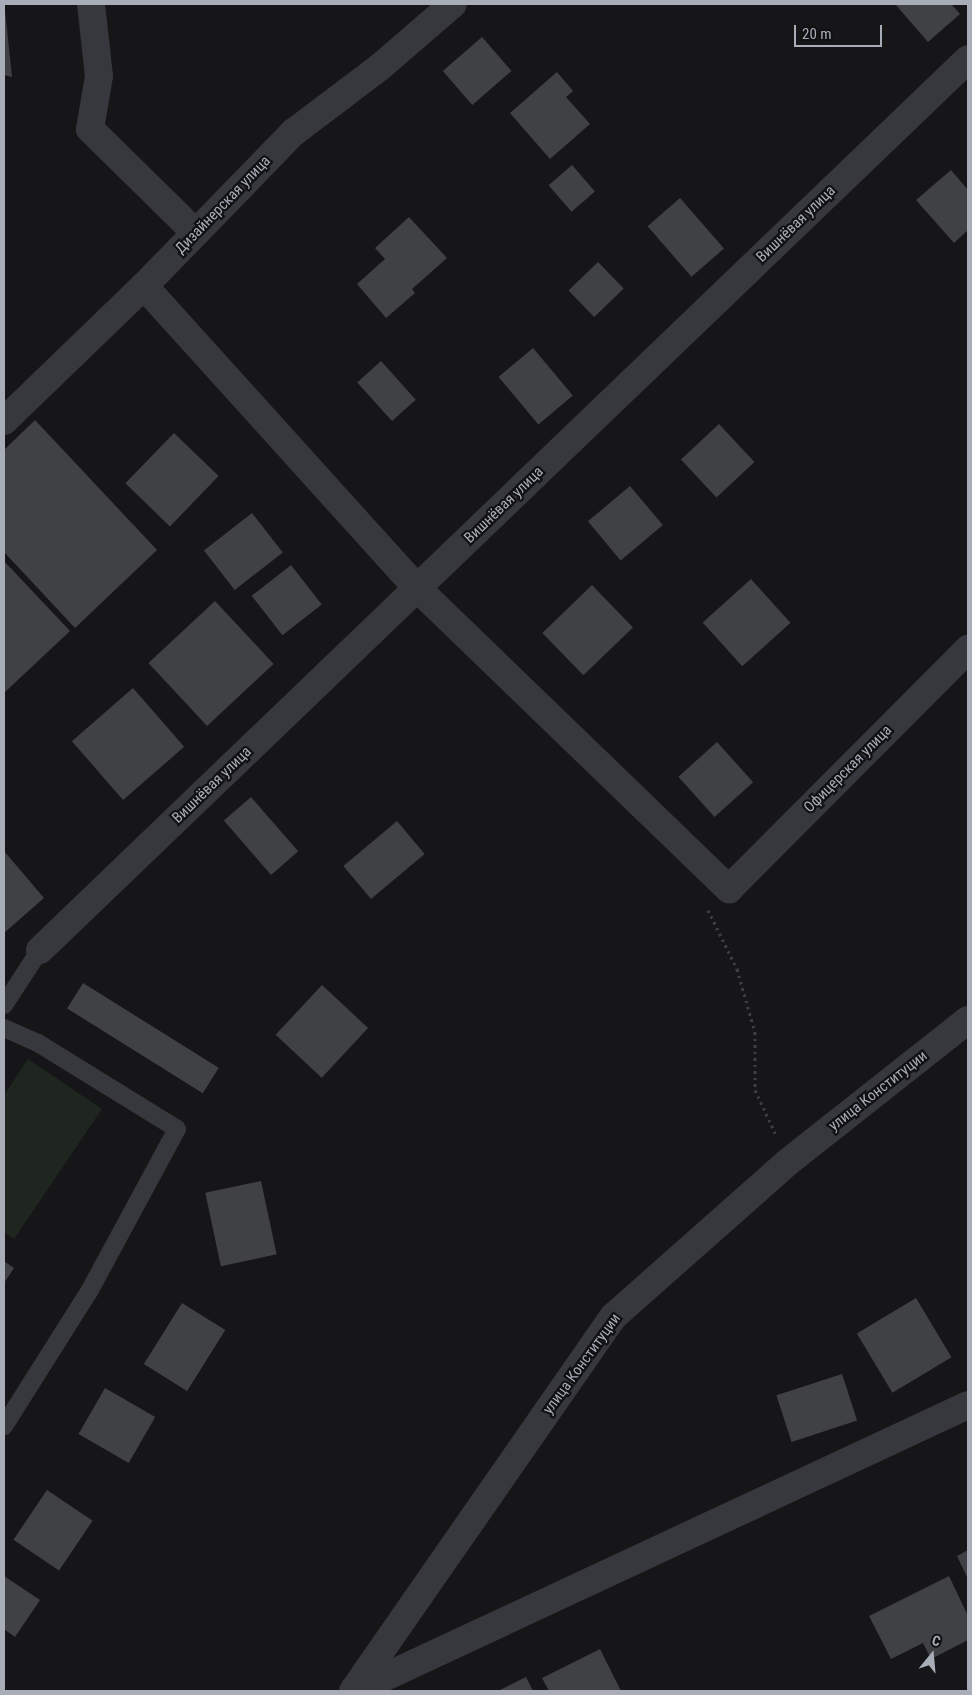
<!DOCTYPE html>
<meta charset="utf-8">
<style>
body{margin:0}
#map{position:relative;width:972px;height:1695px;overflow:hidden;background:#161618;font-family:"Roboto Condensed",sans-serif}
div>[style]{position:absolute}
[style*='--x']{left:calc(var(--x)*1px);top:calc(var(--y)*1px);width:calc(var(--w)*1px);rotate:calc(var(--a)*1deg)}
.green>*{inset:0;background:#1e261f}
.building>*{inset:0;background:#404145;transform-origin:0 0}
.path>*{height:3px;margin-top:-1.5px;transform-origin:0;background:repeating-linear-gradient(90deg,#3d3f44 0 2.5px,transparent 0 6.5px)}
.lane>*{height:18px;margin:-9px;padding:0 9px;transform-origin:9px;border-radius:9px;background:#37383d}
.street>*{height:28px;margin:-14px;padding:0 14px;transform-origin:14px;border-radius:14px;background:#37383d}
span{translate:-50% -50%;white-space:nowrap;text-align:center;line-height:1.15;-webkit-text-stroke:4.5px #111113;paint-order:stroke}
.street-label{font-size:15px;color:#a8adb8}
.frame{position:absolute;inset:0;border:5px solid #a8adb8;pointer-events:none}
.north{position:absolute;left:907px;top:1630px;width:50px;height:50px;-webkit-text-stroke:4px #111113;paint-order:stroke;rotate:17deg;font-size:14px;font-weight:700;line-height:20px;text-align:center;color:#a8adb8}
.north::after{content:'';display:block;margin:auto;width:18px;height:22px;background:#a8adb8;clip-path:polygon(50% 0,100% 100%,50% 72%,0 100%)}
.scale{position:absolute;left:794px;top:25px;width:88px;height:22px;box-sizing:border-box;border:2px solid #a8adb8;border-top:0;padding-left:6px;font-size:15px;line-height:18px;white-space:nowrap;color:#a8adb8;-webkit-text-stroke:4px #111113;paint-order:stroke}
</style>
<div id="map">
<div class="green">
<div style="clip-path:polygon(28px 1059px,102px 1109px,14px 1239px,4px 1232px,4px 1095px)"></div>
</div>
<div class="building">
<div style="clip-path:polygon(895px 4px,951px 4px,960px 14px,928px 42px)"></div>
<div style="clip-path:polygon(4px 10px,5px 10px,12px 77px,4px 75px)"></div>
<div style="left:482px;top:37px;width:45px;height:52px;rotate:49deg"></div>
<div style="clip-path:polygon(557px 72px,573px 91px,566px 97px,590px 124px,550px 159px,510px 113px)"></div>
<div style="left:572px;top:165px;width:35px;height:31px;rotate:49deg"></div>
<div style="clip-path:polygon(951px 170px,968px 190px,968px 230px,954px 243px,916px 200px)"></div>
<div style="left:680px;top:198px;width:67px;height:43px;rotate:49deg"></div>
<div style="clip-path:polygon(409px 217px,447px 258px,412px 289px,415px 293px,386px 318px,357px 284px,385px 259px,375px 248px)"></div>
<div style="left:598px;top:262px;width:37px;height:41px;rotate:46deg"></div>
<div style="left:533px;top:348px;width:62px;height:45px;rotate:50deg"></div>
<div style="left:381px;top:361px;width:52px;height:32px;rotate:48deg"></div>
<div style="clip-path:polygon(35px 420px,157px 550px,75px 628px,4px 552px,4px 450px)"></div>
<div style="left:719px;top:424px;width:52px;height:52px;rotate:47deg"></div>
<div style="left:174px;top:433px;width:62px;height:70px;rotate:44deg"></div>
<div style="left:630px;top:486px;width:51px;height:55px;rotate:50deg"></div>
<div style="left:252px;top:513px;width:50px;height:61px;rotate:52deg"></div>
<div style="clip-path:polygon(4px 561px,70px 631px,4px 693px)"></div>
<div style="left:291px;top:565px;width:50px;height:50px;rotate:52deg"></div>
<div style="left:751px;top:579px;width:59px;height:65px;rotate:48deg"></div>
<div style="left:592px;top:585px;width:59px;height:69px;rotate:46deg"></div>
<div style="left:215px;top:601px;width:86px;height:91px;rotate:47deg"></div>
<div style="left:133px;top:688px;width:78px;height:81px;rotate:49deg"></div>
<div style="left:717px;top:742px;width:54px;height:52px;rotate:48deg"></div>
<div style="left:251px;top:797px;width:72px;height:36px;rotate:49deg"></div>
<div style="left:397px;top:821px;width:43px;height:70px;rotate:50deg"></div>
<div style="clip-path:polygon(4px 851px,44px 898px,4px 933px)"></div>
<div style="left:83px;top:983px;width:160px;height:30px;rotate:32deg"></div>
<div style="left:322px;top:985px;width:63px;height:68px;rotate:43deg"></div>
<div style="left:261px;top:1181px;width:75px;height:57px;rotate:78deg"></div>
<div style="clip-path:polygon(4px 1261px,14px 1268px,4px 1283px)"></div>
<div style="left:916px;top:1298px;width:69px;height:69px;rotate:59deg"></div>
<div style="left:182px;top:1303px;width:51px;height:72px;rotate:32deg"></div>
<div style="left:842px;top:1374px;width:49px;height:69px;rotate:72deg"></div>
<div style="left:105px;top:1388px;width:58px;height:53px;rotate:30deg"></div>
<div style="left:47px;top:1490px;width:55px;height:60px;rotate:34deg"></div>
<div style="clip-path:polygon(968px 1550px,968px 1579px,957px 1556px)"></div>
<div style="clip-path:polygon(4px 1576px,40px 1600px,15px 1637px,4px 1629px)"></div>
<div style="clip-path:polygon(949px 1576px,968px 1616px,968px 1640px,931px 1659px,923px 1643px,891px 1659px,869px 1616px)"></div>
<div style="clip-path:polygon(600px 1649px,621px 1691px,549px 1691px,542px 1678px)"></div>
<div style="clip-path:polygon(526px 1677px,533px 1691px,498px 1691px)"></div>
</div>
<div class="path">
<div style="--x:708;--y:910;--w:66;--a:63.8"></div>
<div style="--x:737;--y:969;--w:66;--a:74.1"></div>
<div style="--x:755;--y:1032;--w:58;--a:90"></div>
<div style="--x:755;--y:1090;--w:50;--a:65"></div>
</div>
<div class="lane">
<div style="--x:4;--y:1005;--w:66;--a:-56.8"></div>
<div style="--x:4;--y:1028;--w:37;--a:24"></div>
<div style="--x:38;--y:1043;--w:163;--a:31.7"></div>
<div style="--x:177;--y:1129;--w:183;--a:118.4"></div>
<div style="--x:90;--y:1290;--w:161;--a:122.3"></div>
</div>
<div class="street">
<div style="--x:91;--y:4;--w:72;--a:83.7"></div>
<div style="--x:99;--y:76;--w:54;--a:99.6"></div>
<div style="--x:90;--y:129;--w:148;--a:44.5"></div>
<div style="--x:144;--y:286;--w:407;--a:47.9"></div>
<div style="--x:417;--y:588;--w:434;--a:44"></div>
<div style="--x:729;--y:889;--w:339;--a:-45.1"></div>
<div style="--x:4;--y:421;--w:194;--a:-44"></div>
<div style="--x:144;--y:286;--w:215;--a:-45.8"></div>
<div style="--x:294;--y:132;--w:108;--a:-37.1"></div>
<div style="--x:380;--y:67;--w:96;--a:-40.8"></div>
<div style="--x:40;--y:950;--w:1286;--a:-43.83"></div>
<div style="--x:353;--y:1691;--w:457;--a:-55.2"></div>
<div style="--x:614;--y:1316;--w:232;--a:-41.5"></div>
<div style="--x:788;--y:1162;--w:229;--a:-38.3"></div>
<div style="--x:355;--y:1691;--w:676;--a:-25.01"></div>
</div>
<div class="street-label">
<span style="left:223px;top:205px;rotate:-46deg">Дизайнерская улица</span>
<span style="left:796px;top:224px;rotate:-44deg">Вишнёвая улица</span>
<span style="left:504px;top:505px;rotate:-44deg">Вишнёвая улица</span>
<span style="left:848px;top:769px;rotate:-45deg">Офицерская улица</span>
<span style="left:212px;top:785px;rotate:-44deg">Вишнёвая улица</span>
<span style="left:878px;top:1091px;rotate:-38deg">улица Конституции</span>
<span style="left:582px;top:1364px;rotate:-54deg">улица Конституции</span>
</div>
<div class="frame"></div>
<div class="north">С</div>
<div class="scale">20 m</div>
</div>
